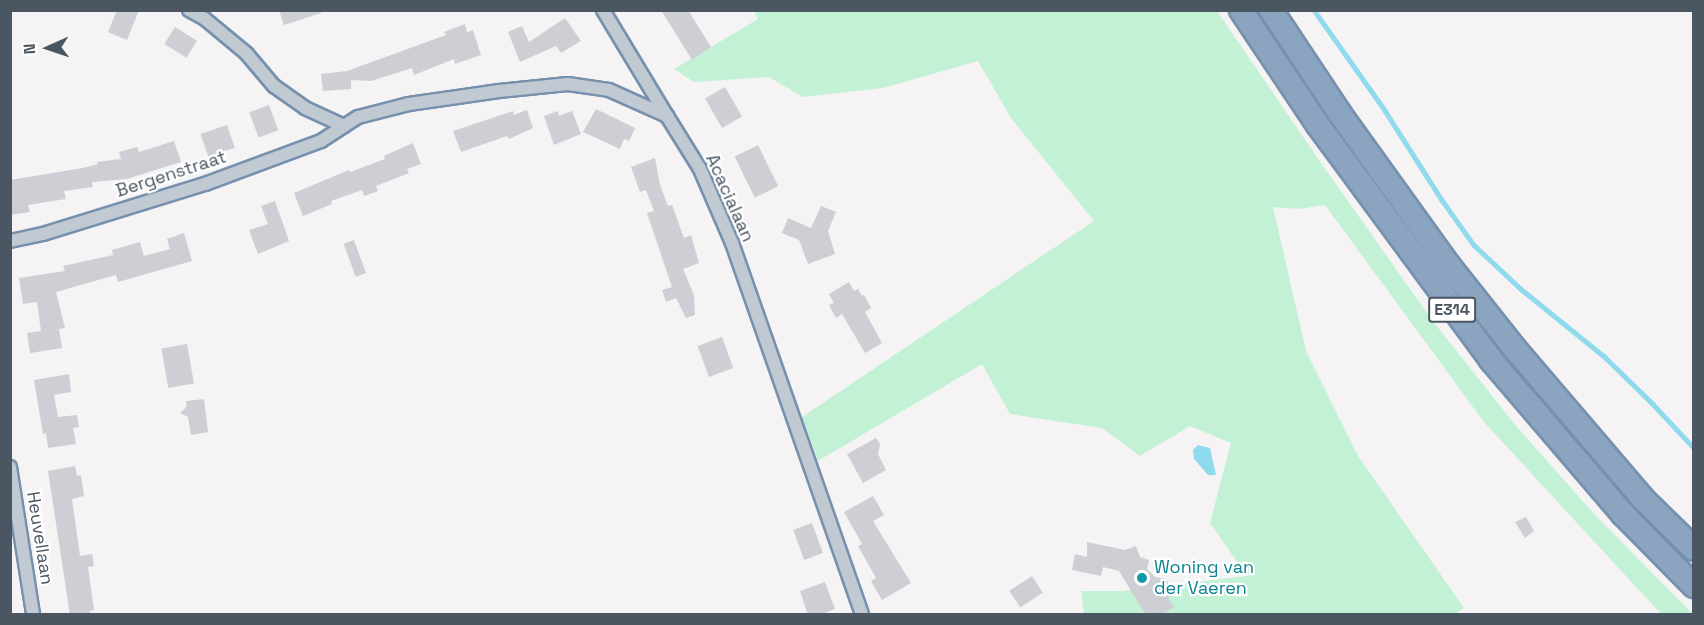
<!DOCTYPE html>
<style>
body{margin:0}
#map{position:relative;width:1704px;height:625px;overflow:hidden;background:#f5f3f3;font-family:"Space Grotesk",sans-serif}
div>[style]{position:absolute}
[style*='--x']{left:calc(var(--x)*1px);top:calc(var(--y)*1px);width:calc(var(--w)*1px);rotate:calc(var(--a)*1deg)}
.green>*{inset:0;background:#c3f1d5}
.water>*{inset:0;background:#90daee}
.stream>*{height:4.5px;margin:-2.25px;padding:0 2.25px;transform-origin:2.25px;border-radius:2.25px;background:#90daee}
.building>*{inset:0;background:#cdcfd5;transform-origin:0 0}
.roads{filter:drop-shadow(2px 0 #7690ad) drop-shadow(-2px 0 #7690ad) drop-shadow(0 2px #7690ad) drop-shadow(0 -2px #7690ad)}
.street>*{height:12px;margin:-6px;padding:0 6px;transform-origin:6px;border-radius:6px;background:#c1cad2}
.highway>*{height:22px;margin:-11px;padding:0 11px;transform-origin:11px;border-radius:11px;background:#8ba5c1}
.dots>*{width:16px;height:16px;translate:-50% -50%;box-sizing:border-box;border:3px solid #fff;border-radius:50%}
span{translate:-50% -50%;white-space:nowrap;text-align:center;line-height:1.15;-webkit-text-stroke:4.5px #fff;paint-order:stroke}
.shield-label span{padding:2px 4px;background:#fff;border:2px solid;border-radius:4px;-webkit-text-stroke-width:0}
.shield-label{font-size:16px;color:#4a5661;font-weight:700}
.street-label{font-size:18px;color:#4a5661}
.culture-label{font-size:18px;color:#0d838f}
.left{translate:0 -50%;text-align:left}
.frame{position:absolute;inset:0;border:12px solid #4a5661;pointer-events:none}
.north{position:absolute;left:18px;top:18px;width:60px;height:60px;-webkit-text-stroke:4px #fff;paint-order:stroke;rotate:267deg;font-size:16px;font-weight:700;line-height:24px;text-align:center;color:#4a5661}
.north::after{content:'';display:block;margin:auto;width:21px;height:27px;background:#4a5661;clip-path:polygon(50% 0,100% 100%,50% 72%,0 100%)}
</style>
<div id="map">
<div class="green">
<div style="clip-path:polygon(754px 11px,1217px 11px,1321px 163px,1432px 320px,1516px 426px,1594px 514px,1693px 614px,1661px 614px,1484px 422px,1325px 205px,1299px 209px,1273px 207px,1306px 351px,1358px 456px,1464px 608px,1455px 614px,1084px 614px,1081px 591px,1122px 591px,1247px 576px,1210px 523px,1231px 443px,1190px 426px,1140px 456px,1102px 428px,1010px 414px,982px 364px,818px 461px,802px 417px,1094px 221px,1011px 118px,978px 61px,883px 88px,803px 97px,769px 77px,694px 82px,674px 69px,758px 19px)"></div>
</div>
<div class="water">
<div style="clip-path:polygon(1198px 445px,1210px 448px,1216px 475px,1208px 475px,1194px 459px,1193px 450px)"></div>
</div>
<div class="stream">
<div style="--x:1314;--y:10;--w:121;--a:54.7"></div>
<div style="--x:1384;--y:109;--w:108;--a:57.5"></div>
<div style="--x:1442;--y:200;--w:55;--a:54.6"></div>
<div style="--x:1474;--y:245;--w:64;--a:43.1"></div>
<div style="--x:1521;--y:289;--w:108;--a:39"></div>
<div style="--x:1605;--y:357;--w:67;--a:44.4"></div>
<div style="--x:1653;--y:404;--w:60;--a:47"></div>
</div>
<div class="building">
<div style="clip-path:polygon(117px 10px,139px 10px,127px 40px,108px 32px)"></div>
<div style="clip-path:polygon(279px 10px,321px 10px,321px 13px,284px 25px)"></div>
<div style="clip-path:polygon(661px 10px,688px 10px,711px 47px,692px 60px)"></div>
<div style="clip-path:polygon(565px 18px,581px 41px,561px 53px,556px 46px,520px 62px,508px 32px,522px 26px,529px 42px)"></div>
<div style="clip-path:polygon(465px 24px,467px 32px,473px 30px,481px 55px,455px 64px,454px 59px,414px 75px,412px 68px,371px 81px,351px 80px,351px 89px,323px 91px,321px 74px,347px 71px,446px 35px,444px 32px)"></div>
<div style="left:175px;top:27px;width:26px;height:20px;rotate:32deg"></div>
<div style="left:725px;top:87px;width:34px;height:23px;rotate:60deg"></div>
<div style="left:269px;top:105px;width:27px;height:21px;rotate:70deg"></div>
<div style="clip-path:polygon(596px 109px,635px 128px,629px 141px,624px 139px,620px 149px,583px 132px)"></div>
<div style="clip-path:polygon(527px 110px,533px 128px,509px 139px,507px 136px,461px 152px,453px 131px,513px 111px,514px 115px)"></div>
<div style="clip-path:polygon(558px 111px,559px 116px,572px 111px,581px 134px,554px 145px,544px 116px)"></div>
<div style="left:227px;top:125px;width:24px;height:28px;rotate:71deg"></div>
<div style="clip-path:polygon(174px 141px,181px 162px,127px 179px,92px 182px,93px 187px,64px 191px,66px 199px,28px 205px,30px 212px,10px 215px,10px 180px,83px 168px,98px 164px,97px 162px,121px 159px,119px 152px,137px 147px,139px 152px)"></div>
<div style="clip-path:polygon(413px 143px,421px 164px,407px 169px,409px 173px,376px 186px,378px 191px,364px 196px,362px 190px,331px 201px,332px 204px,303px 216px,294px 193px,349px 170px,350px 172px,385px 159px,384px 156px)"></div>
<div style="left:758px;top:145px;width:46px;height:26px;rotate:64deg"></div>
<div style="clip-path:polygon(655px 158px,660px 185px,668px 206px,672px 205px,684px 238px,691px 235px,699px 263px,683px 269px,694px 295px,695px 315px,686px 318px,676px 298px,666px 302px,662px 290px,672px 287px,647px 213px,654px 211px,646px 190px,640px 192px,631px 167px)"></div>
<div style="clip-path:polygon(275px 201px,289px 241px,258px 254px,249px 230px,268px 224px,261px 206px)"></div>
<div style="clip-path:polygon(821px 206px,836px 212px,828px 231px,835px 254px,808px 264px,799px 240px,782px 233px,788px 218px,811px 228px)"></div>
<div style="clip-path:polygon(184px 233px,192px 261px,118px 282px,116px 275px,56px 292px,65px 328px,59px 329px,62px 348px,30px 353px,27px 333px,41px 331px,37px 302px,23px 304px,19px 278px,65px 271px,63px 266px,113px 255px,112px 250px,140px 242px,144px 256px,170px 249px,167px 239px)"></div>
<div style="left:354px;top:240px;width:35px;height:11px;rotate:70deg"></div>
<div style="clip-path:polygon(849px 282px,854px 291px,858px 289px,862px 296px,864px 295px,871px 308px,865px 312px,882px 343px,865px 353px,842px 314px,836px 318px,829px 305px,834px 303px,829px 294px)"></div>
<div style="left:722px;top:337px;width:33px;height:26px;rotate:70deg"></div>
<div style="left:187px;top:344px;width:40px;height:26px;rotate:80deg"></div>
<div style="clip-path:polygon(69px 374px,71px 392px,54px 395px,58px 417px,77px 415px,79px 427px,73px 428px,76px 444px,48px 448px,46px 433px,43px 434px,34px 380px)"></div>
<div style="clip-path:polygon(204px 399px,208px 432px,191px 435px,188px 417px,180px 413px,187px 406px,186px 401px)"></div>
<div style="clip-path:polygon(876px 438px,880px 444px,878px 454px,886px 470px,863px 483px,847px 454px)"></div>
<div style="clip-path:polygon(75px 466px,77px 476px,81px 475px,84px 496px,72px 499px,80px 556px,92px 554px,94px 566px,88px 567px,94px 610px,90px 611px,91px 615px,70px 615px,48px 471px)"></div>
<div style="clip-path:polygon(873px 496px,884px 515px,873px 521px,911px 583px,882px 600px,871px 581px,876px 578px,858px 546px,862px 544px,844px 512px)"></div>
<div style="clip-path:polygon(1526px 517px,1534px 531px,1525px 538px,1515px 522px)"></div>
<div style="left:812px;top:523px;width:32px;height:20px;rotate:70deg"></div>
<div style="clip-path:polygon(1087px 542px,1125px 550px,1136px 546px,1140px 557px,1149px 560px,1147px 569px,1155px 577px,1166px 579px,1175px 594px,1168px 598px,1174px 607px,1162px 615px,1146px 615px,1119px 571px,1103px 567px,1101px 576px,1072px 570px,1075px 554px,1087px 557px)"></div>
<div style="left:1032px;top:576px;width:20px;height:27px;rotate:57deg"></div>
<div style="clip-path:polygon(825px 582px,835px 609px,819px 615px,808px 615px,800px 591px)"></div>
</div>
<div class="roads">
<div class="street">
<div style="--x:189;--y:10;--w:18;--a:29"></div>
<div style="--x:205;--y:19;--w:53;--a:39.7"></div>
<div style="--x:246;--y:53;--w:43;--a:49.7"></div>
<div style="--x:274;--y:86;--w:38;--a:35"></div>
<div style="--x:305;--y:108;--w:43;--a:24.8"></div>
<div style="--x:603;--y:10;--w:124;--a:58.9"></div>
<div style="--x:10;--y:241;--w:34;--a:-12"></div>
<div style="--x:43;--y:234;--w:170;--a:-17.2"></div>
<div style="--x:205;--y:184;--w:124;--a:-20.3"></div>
<div style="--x:321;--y:141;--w:44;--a:-33"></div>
<div style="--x:358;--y:117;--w:53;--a:-14.3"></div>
<div style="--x:409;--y:104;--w:91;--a:-8.2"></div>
<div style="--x:499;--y:91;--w:69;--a:-5.8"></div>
<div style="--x:568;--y:84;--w:41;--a:8.3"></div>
<div style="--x:609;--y:90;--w:64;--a:24.1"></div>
<div style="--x:667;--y:116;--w:62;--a:58.1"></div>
<div style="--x:700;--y:169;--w:81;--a:66.6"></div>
<div style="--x:732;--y:243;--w:393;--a:70.7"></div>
<div style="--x:10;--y:467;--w:149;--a:81.1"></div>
</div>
<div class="highway">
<div style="--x:1241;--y:10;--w:138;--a:56.2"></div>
<div style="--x:1318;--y:125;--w:292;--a:53.6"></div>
<div style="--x:1491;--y:360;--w:203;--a:49.4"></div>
<div style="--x:1623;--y:514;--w:101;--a:45.4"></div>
<div style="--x:1271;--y:10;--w:125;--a:56.4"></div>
<div style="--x:1340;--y:114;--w:188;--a:54.3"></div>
<div style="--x:1450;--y:267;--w:105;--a:51.6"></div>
<div style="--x:1515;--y:349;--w:197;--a:49.5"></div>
<div style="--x:1643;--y:499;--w:71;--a:44.4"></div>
</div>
</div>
<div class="dots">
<div style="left:1142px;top:578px;background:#0f9aa8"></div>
</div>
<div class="shield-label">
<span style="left:1452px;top:310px">E314</span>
</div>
<div class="street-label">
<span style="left:171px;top:174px;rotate:-18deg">Bergenstraat</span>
<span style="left:730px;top:198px;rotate:66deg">Acacialaan</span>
<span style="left:40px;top:538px;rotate:81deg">Heuvellaan</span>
</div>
<div class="culture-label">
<span class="left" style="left:1154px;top:578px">Woning van<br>der Vaeren</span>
</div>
<div class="frame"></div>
<div class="north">N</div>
</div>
